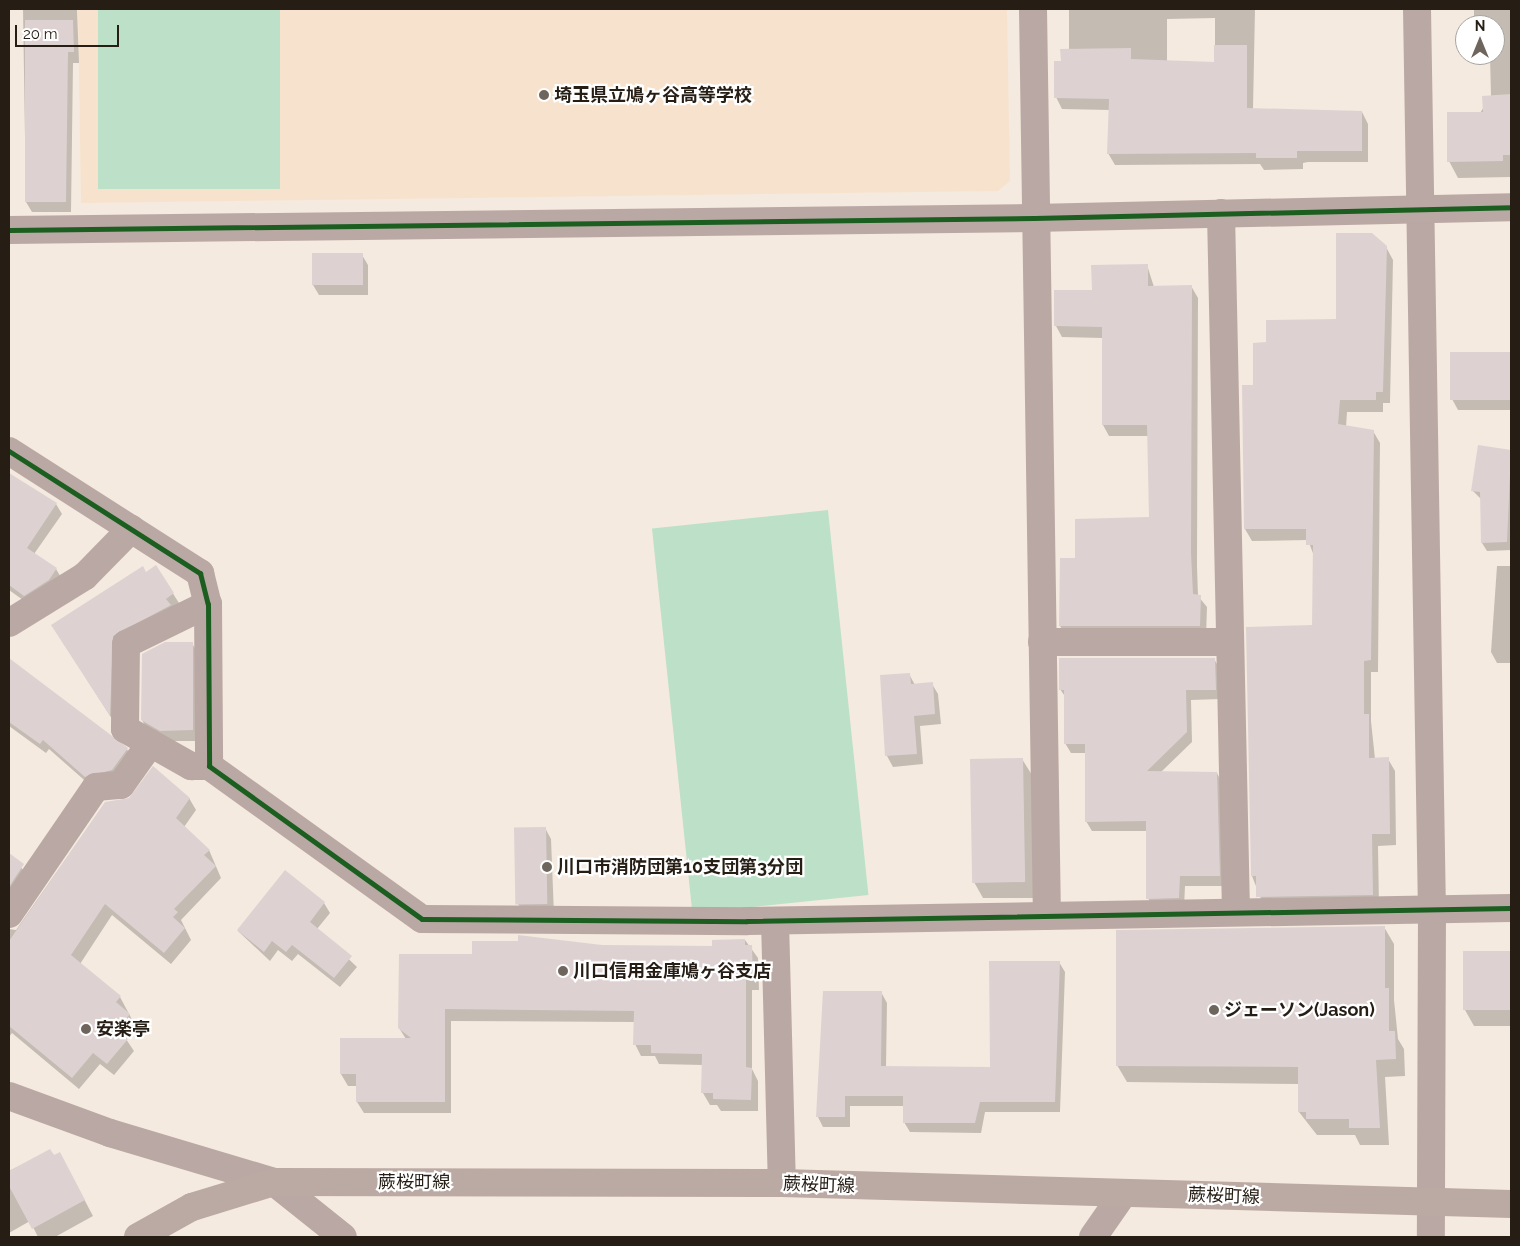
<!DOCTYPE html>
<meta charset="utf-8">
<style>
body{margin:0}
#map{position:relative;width:1520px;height:1246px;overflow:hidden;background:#f5eadf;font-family:Raleway,"Noto Sans JP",sans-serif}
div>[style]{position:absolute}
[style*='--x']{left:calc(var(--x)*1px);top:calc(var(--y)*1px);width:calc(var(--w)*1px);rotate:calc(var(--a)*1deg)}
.built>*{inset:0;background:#f7e3cd}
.green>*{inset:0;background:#bde1c8;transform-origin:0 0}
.shadow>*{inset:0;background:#0003}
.building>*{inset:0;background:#ddd2d1;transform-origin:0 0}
.minor>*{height:28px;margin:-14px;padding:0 14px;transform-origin:14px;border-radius:14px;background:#baa8a4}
.major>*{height:28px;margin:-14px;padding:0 14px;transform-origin:14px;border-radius:14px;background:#bba9a3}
.cycleway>*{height:5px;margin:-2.5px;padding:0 2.5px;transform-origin:2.5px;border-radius:2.5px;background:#1b5e20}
.dots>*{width:14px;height:14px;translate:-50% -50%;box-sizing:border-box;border:2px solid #fff;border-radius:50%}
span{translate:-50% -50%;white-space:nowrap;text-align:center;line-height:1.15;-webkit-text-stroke:4.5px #fff;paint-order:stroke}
.poi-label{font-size:18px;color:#261e15;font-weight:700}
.left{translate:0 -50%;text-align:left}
.street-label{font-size:18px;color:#261e15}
.frame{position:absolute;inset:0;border:10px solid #261e15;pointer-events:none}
.north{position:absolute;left:1455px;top:15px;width:50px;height:50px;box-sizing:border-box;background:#fff;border:1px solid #a8a5a1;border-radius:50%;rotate:0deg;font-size:14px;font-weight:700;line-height:20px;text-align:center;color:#261e15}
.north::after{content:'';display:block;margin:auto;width:18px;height:22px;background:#6e655c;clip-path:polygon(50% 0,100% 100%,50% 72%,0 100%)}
.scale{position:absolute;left:15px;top:25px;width:104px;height:22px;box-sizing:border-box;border:2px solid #261e15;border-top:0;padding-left:6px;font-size:15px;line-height:18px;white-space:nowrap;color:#261e15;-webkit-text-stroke:4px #fff;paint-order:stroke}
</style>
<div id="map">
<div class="built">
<div style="clip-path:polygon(78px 9px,1007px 9px,1010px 181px,998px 191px,81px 203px)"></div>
</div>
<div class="green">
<div style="left:98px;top:9px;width:182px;height:180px"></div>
<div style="left:828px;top:510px;width:387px;height:177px;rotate:84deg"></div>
</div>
<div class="shadow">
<div style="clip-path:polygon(23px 9px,77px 9px,79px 63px,73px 63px,71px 212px,32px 212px,26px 202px)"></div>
<div style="clip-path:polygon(evenodd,1069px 9px,1255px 9px,1253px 109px,1362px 112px,1368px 124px,1368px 162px,1308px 162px,1303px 163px,1303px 169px,1264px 170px,1260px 164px,1115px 165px,1108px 153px,1110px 110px,1062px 109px,1056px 97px,1069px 50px,1069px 9px,1215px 18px,1215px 63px,1167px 63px,1167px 19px,1215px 18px)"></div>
<div style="clip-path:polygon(1474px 9px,1511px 9px,1511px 177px,1458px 178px,1449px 161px,1491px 96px,1490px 57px,1482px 55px,1495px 55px,1495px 25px,1474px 25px)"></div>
<div style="clip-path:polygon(1386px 247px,1393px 260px,1390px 403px,1383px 403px,1383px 412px,1347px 412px,1346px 427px,1373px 431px,1380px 443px,1378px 672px,1371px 672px,1371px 721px,1375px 759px,1388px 759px,1395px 771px,1396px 845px,1378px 846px,1379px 907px,1265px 909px,1252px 876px,1314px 626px,1314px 556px,1308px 540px,1252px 541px,1245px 529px,1254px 386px,1268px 344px,1338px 321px)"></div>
<div style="clip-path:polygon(362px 255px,368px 265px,368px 295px,319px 295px,313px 285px)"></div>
<div style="clip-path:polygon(1147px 265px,1154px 287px,1191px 286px,1198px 298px,1197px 566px,1198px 596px,1207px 607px,1206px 637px,1067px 637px,1060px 626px,1061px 560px,1076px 560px,1150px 518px,1149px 436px,1109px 436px,1103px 425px,1103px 338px,1062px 337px,1056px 326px,1093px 291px)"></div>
<div style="clip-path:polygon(1511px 352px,1511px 410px,1458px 410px,1452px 399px,1451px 353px)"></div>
<div style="clip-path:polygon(1479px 446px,1511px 451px,1511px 550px,1487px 551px,1482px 543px,1481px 499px,1473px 491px)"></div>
<div style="clip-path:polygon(9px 474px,56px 504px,62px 514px,34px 554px,56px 569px,62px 579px,30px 605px,9px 590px)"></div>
<div style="clip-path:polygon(1497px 566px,1511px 566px,1511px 663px,1497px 663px,1491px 652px)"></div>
<div style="clip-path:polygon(156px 567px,179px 603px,117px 646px,114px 722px,58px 634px)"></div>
<div style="clip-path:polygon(192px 643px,198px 654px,199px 741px,168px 741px,148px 731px,142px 720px)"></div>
<div style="clip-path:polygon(1214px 659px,1220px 669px,1221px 699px,1191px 700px,1192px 742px,1161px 772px,1217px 773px,1222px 783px,1225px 886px,1185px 886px,1184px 908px,1153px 908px,1148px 898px,1148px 831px,1092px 831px,1086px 821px,1086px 753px,1071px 753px,1065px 743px,1066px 698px,1060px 689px)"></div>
<div style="clip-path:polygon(9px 660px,127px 749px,132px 759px,118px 780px,91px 786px,49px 749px,46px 753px,9px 726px)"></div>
<div style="clip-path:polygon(909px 674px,915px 685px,932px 684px,938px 694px,941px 724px,920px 726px,923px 764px,893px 767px,887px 756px)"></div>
<div style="clip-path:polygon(1022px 759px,1032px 775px,1034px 898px,983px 898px,974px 882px)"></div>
<div style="clip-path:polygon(189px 798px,196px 810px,184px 827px,209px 850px,221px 878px,181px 920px,191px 940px,171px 964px,112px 915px,80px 964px,120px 997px,136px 1027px,126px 1039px,134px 1051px,114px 1075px,100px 1064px,79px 1089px,12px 1033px,9px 1037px,9px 929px,16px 930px,105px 803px)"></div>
<div style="clip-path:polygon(545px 828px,551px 839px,554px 915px,524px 914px,518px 904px)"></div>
<div style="clip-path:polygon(9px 855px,30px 877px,9px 910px)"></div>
<div style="clip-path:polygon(285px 872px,324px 903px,330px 913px,317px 929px,357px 967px,340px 987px,298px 954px,292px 961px,278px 950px,270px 961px,238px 931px)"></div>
<div style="clip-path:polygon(1384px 927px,1394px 944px,1394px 1000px,1398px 1039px,1404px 1049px,1405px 1076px,1385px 1077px,1389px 1145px,1360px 1145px,1355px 1135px,1317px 1135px,1299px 1112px,1299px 1084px,1127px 1082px,1117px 1065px)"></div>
<div style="clip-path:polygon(745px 940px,758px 958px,759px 990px,752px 990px,752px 1069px,758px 1081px,758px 1111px,721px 1111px,717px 1105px,710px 1105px,703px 1093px,703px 1065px,659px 1064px,655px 1056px,641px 1056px,635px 1044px,635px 1022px,451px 1021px,451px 1113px,364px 1113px,357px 1102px,357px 1086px,348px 1086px,341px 1074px,341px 1039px,406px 1039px,399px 1028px,473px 955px,602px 946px,713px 948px)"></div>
<div style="clip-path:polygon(1464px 952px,1511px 952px,1511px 1026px,1474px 1026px,1465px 1010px)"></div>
<div style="clip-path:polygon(1059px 962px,1065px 972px,1060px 1112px,985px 1112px,981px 1133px,910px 1132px,904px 1122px,904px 1106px,850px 1106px,850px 1127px,823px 1127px,818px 1117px,824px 992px,881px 992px,887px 1003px,886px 1067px,991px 1068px)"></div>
<div style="clip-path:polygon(50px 1151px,68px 1169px,93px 1216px,55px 1237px,38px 1237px,30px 1221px,9px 1233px,9px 1171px)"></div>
</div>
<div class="building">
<div style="clip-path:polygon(25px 20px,73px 20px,74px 52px,68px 52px,66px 202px,25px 202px)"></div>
<div style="clip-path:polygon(1214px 45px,1247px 45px,1247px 108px,1362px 111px,1362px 151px,1297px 151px,1297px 158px,1256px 158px,1256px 153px,1107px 154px,1109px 99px,1054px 98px,1054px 61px,1061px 61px,1060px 49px,1131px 48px,1131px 59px,1214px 62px)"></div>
<div style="clip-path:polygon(1511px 94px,1511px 155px,1503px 155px,1503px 161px,1447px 162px,1447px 112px,1483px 112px,1482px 96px)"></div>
<div style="clip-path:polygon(1336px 233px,1372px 233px,1387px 246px,1383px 392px,1376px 392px,1376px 400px,1340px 400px,1338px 424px,1374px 430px,1371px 660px,1364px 661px,1364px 714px,1369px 714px,1369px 758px,1389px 757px,1390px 834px,1372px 834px,1373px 895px,1256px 897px,1256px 876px,1251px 876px,1246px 627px,1312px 625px,1313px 545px,1306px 545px,1306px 529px,1244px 529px,1242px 385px,1253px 385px,1253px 343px,1266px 342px,1266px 320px,1336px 319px)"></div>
<div style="left:312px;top:253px;width:51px;height:32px"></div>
<div style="clip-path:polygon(1148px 264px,1148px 286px,1192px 285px,1191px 553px,1193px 594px,1201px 595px,1200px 626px,1059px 626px,1060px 558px,1075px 558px,1075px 519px,1149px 517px,1147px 425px,1102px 425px,1102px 327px,1054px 326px,1054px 290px,1092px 290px,1091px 265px)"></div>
<div style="left:1450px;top:352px;width:61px;height:48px"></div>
<div style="clip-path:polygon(1478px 445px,1511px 450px,1507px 542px,1481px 543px,1480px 492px,1471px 491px)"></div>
<div style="clip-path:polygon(9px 473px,57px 503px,27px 548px,57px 568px,49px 580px,24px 596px,9px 585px)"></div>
<div style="clip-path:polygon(156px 565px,174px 593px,166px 599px,171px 605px,113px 636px,110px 716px,51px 625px,143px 566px,146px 572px)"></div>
<div style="clip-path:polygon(165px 642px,193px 642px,193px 730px,160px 731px,141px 720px,142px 654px)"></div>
<div style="clip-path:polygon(9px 658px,128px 748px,112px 770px,85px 777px,43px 740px,40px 744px,9px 722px)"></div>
<div style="clip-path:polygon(1059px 658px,1215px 658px,1216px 690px,1186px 690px,1187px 732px,1147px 771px,1217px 772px,1220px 876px,1180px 876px,1179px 898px,1146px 899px,1146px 821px,1085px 822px,1085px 744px,1064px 744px,1064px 690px,1059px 690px)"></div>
<div style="clip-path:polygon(910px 673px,911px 684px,933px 682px,935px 714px,914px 716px,917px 754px,885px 756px,880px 675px)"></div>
<div style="left:1023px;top:758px;width:124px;height:53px;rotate:89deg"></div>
<div style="clip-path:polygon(153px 766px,190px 798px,176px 818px,210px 850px,204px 855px,216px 866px,174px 909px,178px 912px,173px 917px,185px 928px,164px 953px,105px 904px,71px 955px,121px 996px,116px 1002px,130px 1014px,117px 1030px,128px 1039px,107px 1064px,93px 1053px,72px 1078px,9px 1026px,9px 941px,105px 802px,129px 798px)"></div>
<div style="left:546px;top:827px;width:77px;height:32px;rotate:89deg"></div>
<div style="clip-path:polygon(9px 853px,24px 864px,9px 887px)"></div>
<div style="clip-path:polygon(285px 870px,325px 902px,310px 922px,352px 956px,334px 978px,292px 945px,286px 952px,272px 941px,264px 952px,237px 930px)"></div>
<div style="clip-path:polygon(1385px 926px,1385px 988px,1389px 988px,1389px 1031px,1395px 1031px,1396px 1059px,1376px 1060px,1380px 1128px,1349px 1128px,1349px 1119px,1306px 1119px,1306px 1112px,1298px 1112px,1298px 1067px,1116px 1066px,1116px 930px)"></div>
<div style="clip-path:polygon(518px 935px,602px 945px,712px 946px,712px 940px,745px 939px,745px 945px,752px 945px,753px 979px,746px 979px,746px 1067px,752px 1068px,751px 1100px,713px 1099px,713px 1093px,701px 1093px,702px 1054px,651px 1053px,651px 1045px,633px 1045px,634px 1011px,445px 1009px,445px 1102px,356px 1102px,356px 1074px,340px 1074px,340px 1038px,411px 1038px,398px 1028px,399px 954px,472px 954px,472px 941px,518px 941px)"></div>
<div style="left:1463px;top:951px;width:48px;height:59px"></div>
<div style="clip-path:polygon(989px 961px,1060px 961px,1055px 1102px,980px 1102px,975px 1123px,903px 1123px,903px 1096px,845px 1096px,845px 1117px,816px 1117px,823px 991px,882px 991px,881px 1066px,990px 1067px)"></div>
<div style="clip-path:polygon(50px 1149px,54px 1155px,60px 1152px,85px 1200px,32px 1229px,9px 1186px,9px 1171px)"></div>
</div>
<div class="minor">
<div style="--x:1033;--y:9;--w:907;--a:89.12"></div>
<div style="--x:1417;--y:9;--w:900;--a:89.05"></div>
<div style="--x:1432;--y:909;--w:328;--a:90.2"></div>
<div style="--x:1221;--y:213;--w:699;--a:88.77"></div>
<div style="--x:9;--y:230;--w:1025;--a:-0.67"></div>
<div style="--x:1034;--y:218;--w:477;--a:-1.3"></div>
<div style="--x:9;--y:451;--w:227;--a:32.6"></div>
<div style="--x:200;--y:573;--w:32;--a:76"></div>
<div style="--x:208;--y:604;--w:162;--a:89.6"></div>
<div style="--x:209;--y:766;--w:262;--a:35.7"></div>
<div style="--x:422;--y:919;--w:325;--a:0.4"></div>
<div style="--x:747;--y:921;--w:764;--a:-0.97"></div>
<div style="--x:208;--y:604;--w:91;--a:154"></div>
<div style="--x:126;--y:644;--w:85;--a:90.7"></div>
<div style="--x:125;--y:729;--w:76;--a:29.3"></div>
<div style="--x:191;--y:766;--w:18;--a:0"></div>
<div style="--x:9;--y:623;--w:89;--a:-31.7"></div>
<div style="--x:85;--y:576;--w:66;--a:-45.6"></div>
<div style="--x:1042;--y:642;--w:186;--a:0"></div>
<div style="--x:9;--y:914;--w:154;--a:-55.6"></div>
<div style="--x:96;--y:787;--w:25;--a:-5"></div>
<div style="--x:121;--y:785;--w:50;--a:-54.7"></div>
<div style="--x:775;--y:921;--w:262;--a:88.5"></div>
<div style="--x:9;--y:1096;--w:108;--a:20.1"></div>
<div style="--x:110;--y:1133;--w:171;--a:16.6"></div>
<div style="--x:274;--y:1182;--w:88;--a:38.6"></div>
<div style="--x:1093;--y:1237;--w:52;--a:-55.1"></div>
</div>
<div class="major">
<div style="--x:138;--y:1237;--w:62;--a:-29.1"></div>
<div style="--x:192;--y:1207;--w:86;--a:-17"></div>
<div style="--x:274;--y:1182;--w:508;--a:0.11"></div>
<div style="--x:782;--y:1183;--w:729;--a:1.65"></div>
</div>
<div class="cycleway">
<div style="--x:9;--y:230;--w:1025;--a:-0.67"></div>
<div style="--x:1034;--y:218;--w:477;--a:-1.3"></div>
<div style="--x:9;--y:451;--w:227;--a:32.6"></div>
<div style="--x:200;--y:573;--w:32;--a:76"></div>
<div style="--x:208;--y:604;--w:162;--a:89.6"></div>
<div style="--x:209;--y:766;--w:262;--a:35.7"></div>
<div style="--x:422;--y:919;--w:325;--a:0.4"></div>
<div style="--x:747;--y:921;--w:764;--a:-0.97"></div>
</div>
<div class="dots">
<div style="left:544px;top:95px;background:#6e655c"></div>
<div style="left:547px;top:867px;background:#6e655c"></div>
<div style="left:563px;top:971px;background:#6e655c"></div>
<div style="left:1214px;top:1010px;background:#6e655c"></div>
<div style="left:86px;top:1029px;background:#6e655c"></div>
</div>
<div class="poi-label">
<span class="left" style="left:554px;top:95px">埼玉県立鳩ヶ谷高等学校</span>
<span class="left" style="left:557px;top:867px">川口市消防団第10支団第3分団</span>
<span class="left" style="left:573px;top:971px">川口信用金庫鳩ヶ谷支店</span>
<span class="left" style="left:1224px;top:1010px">ジェーソン(Jason)</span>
<span class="left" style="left:96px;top:1029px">安楽亭</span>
</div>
<div class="street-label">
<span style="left:414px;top:1182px">蕨桜町線</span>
<span style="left:819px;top:1185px;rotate:2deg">蕨桜町線</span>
<span style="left:1224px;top:1196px;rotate:2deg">蕨桜町線</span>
</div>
<div class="frame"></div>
<div class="north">N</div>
<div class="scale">20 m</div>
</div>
